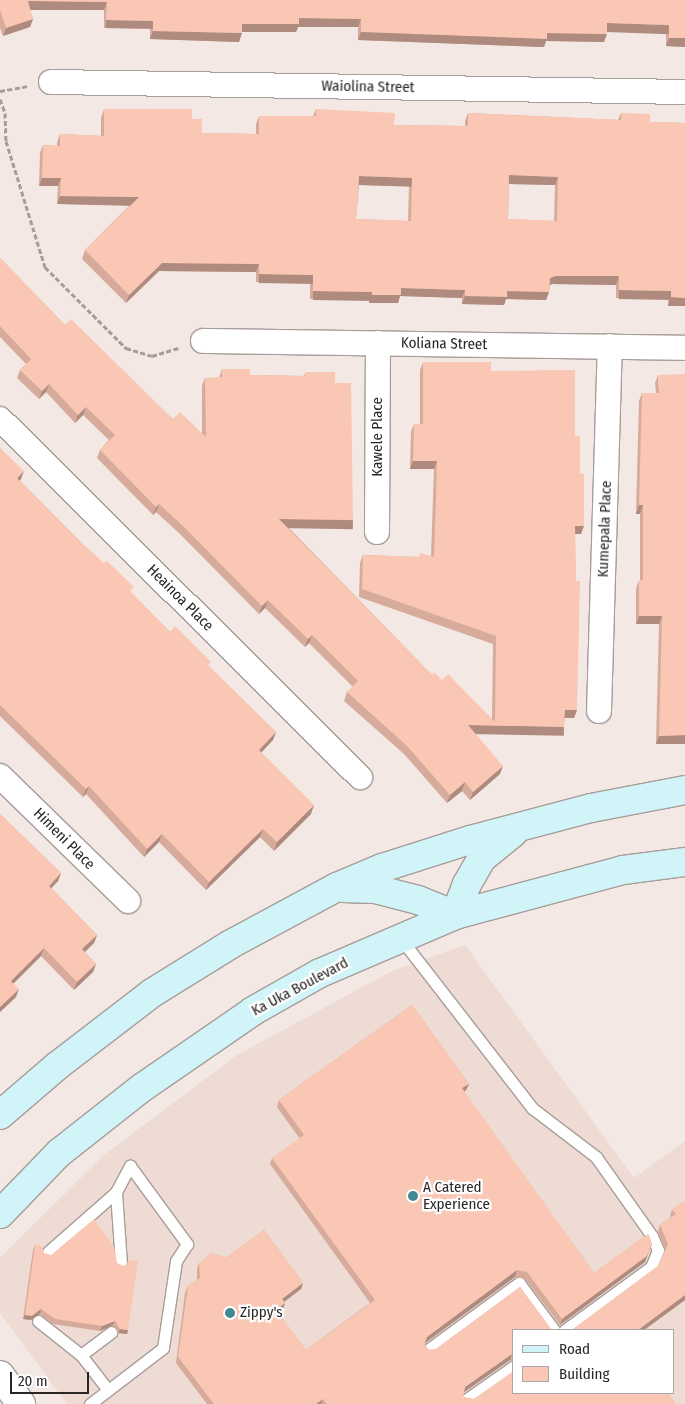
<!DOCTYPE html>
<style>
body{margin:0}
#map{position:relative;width:685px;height:1404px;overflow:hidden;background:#f3e8e4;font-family:"Fira Sans Condensed",sans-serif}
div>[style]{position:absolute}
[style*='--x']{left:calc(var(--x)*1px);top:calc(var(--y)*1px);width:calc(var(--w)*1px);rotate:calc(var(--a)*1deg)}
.built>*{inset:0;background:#eedbd3}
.path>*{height:3px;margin-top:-1.5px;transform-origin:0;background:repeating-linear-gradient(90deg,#a59d9a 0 5px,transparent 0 7.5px)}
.roads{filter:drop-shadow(1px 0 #a79d99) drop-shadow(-1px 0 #a79d99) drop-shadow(0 1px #a79d99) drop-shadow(0 -1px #a79d99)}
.service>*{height:11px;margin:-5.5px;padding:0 5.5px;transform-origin:5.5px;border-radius:5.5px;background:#fff}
.minor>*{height:24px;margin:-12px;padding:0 12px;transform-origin:12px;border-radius:12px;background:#fff}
.tertiary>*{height:28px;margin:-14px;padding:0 14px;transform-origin:14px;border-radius:14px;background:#fff}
.secondary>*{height:28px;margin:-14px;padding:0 14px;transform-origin:14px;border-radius:14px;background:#d1f4f8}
.wall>*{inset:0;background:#d6ab9b}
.shaded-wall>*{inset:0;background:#ae8b7e;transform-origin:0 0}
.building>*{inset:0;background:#f9c7b4}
.dots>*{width:14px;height:14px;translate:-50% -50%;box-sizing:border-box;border:2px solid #fff;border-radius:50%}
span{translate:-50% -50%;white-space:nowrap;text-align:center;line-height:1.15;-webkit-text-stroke:4.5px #fff;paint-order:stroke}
.street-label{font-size:15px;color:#2a2624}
.poi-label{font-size:15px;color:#2a2624}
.left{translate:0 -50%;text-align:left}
.legend{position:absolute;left:512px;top:1329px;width:162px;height:65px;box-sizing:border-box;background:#fff;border:1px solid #aaa8a7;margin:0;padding:6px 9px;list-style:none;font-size:15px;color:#2a2624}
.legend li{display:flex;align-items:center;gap:10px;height:25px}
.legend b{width:25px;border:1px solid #aaa8a7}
.scale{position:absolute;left:10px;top:1372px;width:79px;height:22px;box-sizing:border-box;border:2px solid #2a2624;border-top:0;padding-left:6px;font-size:15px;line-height:18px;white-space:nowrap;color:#2a2624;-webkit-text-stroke:4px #fff;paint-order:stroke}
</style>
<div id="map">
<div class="built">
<div style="clip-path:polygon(evenodd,465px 945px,634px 1178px,685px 1141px,685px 1404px,67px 1404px,0 1313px,0 1258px,104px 1155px,237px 1055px,392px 971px,465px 945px,514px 1330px,674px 1330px,674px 1393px,514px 1393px,514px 1330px)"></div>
</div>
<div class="path">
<div style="--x:0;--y:91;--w:28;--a:-10"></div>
<div style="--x:0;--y:99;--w:15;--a:70"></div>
<div style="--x:5;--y:113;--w:28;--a:88"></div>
<div style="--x:6;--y:141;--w:132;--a:72.8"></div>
<div style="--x:45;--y:267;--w:115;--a:45"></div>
<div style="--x:126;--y:348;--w:27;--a:17"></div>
<div style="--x:152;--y:356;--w:30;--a:-17"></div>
</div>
<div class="roads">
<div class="service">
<div style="--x:401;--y:939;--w:214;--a:52.2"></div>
<div style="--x:532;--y:1108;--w:81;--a:37.4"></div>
<div style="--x:596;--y:1157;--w:97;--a:54.7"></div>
<div style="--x:652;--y:1236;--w:15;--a:67"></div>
<div style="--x:658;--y:1250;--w:18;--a:112"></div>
<div style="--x:651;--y:1267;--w:107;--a:143.8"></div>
<div style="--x:116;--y:1192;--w:71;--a:86"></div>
<div style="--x:48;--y:1252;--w:91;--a:-41.4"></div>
<div style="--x:116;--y:1192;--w:30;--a:-62"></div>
<div style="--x:130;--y:1166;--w:97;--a:53.8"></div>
<div style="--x:187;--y:1244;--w:20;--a:123"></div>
<div style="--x:176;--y:1261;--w:88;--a:98.5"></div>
<div style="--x:163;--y:1348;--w:92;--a:142.5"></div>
<div style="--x:38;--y:1321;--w:55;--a:38.3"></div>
<div style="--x:81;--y:1355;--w:44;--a:52.4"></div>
<div style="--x:429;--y:1349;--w:112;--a:-36.3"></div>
<div style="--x:519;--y:1283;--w:59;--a:53.3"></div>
<div style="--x:81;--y:1355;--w:38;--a:-37"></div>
<div style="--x:467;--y:1399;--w:57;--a:-35.1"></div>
</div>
<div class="minor">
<div style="--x:51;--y:82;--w:634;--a:0.9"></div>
<div style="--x:203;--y:341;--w:482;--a:0.8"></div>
<div style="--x:0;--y:419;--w:508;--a:44.84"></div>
<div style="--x:377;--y:532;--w:189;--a:-89.7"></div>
<div style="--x:599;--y:711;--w:365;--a:-88.3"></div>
<div style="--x:0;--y:776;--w:179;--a:44.3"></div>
</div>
<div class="tertiary">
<div style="--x:0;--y:1375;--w:36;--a:54"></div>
</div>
<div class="secondary">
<div style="--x:343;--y:888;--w:32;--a:2"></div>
<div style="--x:375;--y:889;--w:44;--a:14.3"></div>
<div style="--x:418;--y:900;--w:40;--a:22"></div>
<div style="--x:455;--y:915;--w:33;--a:-69"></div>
<div style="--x:467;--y:884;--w:30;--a:-60"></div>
<div style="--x:482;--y:858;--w:40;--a:-39"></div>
<div style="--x:0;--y:1115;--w:75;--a:-40.7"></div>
<div style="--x:57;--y:1066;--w:120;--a:-37.5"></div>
<div style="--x:152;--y:993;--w:93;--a:-31.8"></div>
<div style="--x:231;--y:944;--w:120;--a:-28.3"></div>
<div style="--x:337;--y:887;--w:49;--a:-22.9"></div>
<div style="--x:382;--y:868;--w:92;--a:-17.7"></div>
<div style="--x:470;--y:840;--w:125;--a:-14.8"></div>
<div style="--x:591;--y:808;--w:96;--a:-10.8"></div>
<div style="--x:0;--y:1214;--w:85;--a:-46"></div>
<div style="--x:59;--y:1153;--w:107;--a:-38.2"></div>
<div style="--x:143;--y:1087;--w:134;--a:-34.6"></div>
<div style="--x:253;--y:1011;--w:77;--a:-29.6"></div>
<div style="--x:320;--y:973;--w:147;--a:-23.2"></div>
<div style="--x:455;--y:915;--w:174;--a:-15"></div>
<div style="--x:623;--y:870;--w:63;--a:-7.4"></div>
</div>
</div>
<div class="wall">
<div style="clip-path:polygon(0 0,685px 0,685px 47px,666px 46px,666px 33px,607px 31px,604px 42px,546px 41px,544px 47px,358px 40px,358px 27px,298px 27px,296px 32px,242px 32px,239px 42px,150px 39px,150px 29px,104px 28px,104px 10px,30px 10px,33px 19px,30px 27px,3px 36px,0 28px)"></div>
<div style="clip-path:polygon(evenodd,104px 109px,192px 119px,202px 133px,256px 134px,256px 124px,259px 116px,313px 116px,316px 109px,394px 125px,465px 126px,465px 121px,468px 113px,618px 120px,621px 113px,650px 122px,685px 123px,685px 306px,668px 306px,668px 299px,616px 298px,616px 285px,552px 284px,550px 285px,549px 292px,546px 300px,506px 299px,504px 305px,462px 304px,462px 298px,400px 296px,398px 303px,369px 303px,369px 300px,310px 299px,310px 283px,256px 282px,256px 272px,159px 271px,126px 303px,82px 259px,85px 250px,130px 205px,57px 204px,58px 186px,39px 186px,40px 153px,43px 145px,57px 146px,57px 142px,60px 134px,101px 136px,101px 118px,104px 109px,509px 184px,555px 185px,554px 221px,508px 219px,509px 184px,104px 109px,359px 185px,409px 186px,408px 221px,356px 219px,359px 185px)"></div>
<div style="clip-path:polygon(0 258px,65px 325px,173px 419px,202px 434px,202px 386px,205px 378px,219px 378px,222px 369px,250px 375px,304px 376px,306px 372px,335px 383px,353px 520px,350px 528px,288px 527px,432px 675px,442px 680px,492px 719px,493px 644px,359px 597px,360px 563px,363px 555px,419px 557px,431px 556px,434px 469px,410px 469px,411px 432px,414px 424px,420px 424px,420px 370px,423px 362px,491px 371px,575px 436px,581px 534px,575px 534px,577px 710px,574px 718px,565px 718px,561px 735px,475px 733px,500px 774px,470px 800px,462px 791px,447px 803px,404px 754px,344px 701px,347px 692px,353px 687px,309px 643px,305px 647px,265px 608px,259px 614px,181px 535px,156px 512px,153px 515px,97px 458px,100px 450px,109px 440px,83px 415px,75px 423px,46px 392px,39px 399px,17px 378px,20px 370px,26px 364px,0 337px)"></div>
<div style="clip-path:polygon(658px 375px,685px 744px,656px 744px,659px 624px,636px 624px,636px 589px,639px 580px,640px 580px,640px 514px,636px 514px,639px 401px,642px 393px,656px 393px,655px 383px)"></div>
<div style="clip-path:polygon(0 448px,21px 479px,20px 481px,170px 632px,209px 667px,276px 732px,273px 740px,261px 753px,311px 814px,274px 851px,260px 837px,206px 890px,159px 842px,144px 857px,86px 794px,83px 797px,0 716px)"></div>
<div style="clip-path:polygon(0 814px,61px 873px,58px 881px,51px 888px,97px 935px,94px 943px,85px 952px,96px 964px,93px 972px,74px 990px,41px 956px,14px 983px,16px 997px,0 1012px)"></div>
<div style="clip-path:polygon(412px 1005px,469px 1084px,466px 1090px,464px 1092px,594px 1273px,648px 1234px,652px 1244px,645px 1262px,560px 1325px,525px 1279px,515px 1277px,425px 1343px,424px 1344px,429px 1350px,436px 1349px,520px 1287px,551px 1329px,572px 1330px,658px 1266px,665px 1250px,658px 1232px,660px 1225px,671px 1217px,670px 1216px,672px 1210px,685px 1201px,685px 1300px,644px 1330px,514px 1330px,514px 1361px,510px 1360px,464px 1392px,463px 1397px,474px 1399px,514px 1371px,514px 1393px,668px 1393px,676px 1404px,207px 1404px,176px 1363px,185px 1293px,188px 1286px,197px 1280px,197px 1269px,199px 1263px,212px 1253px,226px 1258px,264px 1230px,303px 1283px,301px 1289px,284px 1302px,285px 1303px,283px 1309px,278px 1313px,306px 1350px,370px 1303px,270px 1164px,272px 1158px,300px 1139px,277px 1107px,279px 1100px)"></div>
<div style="clip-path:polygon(35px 1245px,128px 1330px,127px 1334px,118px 1333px,113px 1325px,100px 1331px,53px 1324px,40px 1314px,31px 1320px,23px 1319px,33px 1250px)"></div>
</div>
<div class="shaded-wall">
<div style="clip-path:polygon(28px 1px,107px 2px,104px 10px,25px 10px)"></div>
<div style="clip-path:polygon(299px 18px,361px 19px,358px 27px,298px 27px,296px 32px,239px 32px,242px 24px)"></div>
<div style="clip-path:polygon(33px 19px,30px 27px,3px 36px,6px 28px)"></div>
<div style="left:106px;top:20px;width:47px;height:8px;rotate:1deg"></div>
<div style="left:607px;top:23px;width:62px;height:9px;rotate:2deg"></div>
<div style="clip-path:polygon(153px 31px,242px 33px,239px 42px,150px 39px)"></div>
<div style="clip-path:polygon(361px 32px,547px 33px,607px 34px,604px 42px,546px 41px,544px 47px,358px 40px)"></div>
<div style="clip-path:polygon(669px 38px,685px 38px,685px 47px,666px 46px)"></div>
<div style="clip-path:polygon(509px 175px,558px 177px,555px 185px,506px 184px)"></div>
<div style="left:359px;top:176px;width:53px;height:9px;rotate:2deg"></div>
<div style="clip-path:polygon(42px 178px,61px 178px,58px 186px,39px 186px)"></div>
<div style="clip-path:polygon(60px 196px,139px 197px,136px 206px,57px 204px)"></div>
<div style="clip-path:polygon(162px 263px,259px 264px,256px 272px,159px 271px,126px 303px,129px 295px)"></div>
<div style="left:259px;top:274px;width:54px;height:9px;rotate:1deg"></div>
<div style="clip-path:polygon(555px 276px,619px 276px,616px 285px,552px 284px,547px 286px,550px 278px)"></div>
<div style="clip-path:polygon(401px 288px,465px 290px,462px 298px,400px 296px,398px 303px,369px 303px,372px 295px)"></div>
<div style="left:619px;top:290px;width:52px;height:9px;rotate:1deg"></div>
<div style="left:313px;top:291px;width:59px;height:9px;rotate:1deg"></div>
<div style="clip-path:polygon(507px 291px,549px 292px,546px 300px,506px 299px,504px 305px,462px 304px,465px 296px)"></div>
<div style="clip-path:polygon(671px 297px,685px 298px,685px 306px,668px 306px)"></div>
<div style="clip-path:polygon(49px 384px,46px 392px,39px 399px,42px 391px)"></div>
<div style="clip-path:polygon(86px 407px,83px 415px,75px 423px,78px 415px)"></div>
<div style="clip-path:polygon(413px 461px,437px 461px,434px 469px,410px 469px)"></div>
<div style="clip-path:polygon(24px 471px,21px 479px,14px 486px,17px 478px)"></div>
<div style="clip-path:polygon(159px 504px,156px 512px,153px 515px,156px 507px)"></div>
<div style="clip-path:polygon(639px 505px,643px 505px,640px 514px,636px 514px)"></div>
<div style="left:279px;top:519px;width:74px;height:9px;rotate:1deg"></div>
<div style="clip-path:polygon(575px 526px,584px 526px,581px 534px,572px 534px)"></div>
<div style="clip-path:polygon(268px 600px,265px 608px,259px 614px,262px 606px)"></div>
<div style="clip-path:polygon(639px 616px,662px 616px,659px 624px,636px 624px)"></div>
<div style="clip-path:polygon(312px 635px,309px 643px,305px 647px,308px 639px)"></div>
<div style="clip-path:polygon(565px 710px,577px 710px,574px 718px,562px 718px)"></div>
<div style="left:468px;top:725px;width:96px;height:9px;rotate:1deg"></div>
<div style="clip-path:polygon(276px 732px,273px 740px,256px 758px,259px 750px)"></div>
<div style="clip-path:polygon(685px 735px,685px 744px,656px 744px,659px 736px)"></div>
<div style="clip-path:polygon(503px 766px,500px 774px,470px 800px,473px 792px)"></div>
<div style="clip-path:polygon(465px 782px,462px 791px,447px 803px,450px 795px)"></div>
<div style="clip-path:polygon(89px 786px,86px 794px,83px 797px,86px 789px)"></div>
<div style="clip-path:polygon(314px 805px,311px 814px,274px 851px,277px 842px)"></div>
<div style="clip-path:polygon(263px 829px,260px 837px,206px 890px,209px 882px)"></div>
<div style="clip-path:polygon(162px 834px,159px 842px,144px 857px,147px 849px)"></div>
<div style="clip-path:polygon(61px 873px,58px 881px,46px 894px,49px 886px)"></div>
<div style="clip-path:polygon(97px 935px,94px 943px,79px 957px,82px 949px)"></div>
<div style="clip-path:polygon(44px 948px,41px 956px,8px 989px,11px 981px)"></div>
<div style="clip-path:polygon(96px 964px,93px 972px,74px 990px,77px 982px)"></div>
<div style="clip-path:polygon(19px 989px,16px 997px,0 1012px,0 1007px)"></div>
<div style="clip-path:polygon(469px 1084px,466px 1090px,459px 1095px,462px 1088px)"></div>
<div style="clip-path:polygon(652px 1244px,645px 1262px,560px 1325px,562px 1319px)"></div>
<div style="clip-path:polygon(517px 1270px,515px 1277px,425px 1343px,427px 1337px)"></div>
<div style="clip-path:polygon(303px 1283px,301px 1289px,280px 1305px,282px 1299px)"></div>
<div style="clip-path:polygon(685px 1295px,685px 1300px,644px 1330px,638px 1330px)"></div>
<div style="clip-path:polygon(285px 1303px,283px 1309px,273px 1316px,276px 1310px)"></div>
<div style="clip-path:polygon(41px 1309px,40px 1314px,31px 1320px,23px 1319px,25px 1315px)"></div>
<div style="clip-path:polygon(115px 1321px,113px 1325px,100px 1331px,102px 1326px)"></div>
<div style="clip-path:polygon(120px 1329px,128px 1330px,127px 1334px,118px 1333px)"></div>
<div style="clip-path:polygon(512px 1354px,510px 1360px,463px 1393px,465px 1387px)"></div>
<div style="clip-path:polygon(323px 1399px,321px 1404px,316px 1404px)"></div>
</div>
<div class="building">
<div style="clip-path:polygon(0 0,685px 0,685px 38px,669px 38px,669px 25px,607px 23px,607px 34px,547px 33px,547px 39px,361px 32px,361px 19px,299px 18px,299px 24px,242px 24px,242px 33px,153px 31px,153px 21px,106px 20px,107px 2px,28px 1px,33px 19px,6px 28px,0 10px)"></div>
<div style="clip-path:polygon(evenodd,104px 109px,192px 109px,192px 119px,202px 119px,202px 133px,259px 134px,259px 116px,316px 116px,316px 109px,395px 113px,394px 125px,468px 126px,468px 113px,621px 120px,621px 113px,650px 114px,650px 122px,685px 123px,685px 298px,671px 297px,671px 291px,619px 290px,619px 276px,555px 276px,550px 278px,549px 292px,507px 291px,507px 297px,465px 296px,465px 290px,401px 288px,401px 295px,372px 295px,372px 292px,313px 291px,313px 275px,259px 274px,259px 264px,162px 263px,129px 295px,85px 250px,139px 197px,60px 196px,61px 178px,42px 178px,43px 145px,60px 146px,60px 134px,104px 136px,104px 109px,509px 175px,558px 177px,557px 221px,508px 219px,509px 175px,104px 109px,359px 176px,412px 178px,411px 221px,356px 219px,359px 176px)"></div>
<div style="clip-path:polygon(0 258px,65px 325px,71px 319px,173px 419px,180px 412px,206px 437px,205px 378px,222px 377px,222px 369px,250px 369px,250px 375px,305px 376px,306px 372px,335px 372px,335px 383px,351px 383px,353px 520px,279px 519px,432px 675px,434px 672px,442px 680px,448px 674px,495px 722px,496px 636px,362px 589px,363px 555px,419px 557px,420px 553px,434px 557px,437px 461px,413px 461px,414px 424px,423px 424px,423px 362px,491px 362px,491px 371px,575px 370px,575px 436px,580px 436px,580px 474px,584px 474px,584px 526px,575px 526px,576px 581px,580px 581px,577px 710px,565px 710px,564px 727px,468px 725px,503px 766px,473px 792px,465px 782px,450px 795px,407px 746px,347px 692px,358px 681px,312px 635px,308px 639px,268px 600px,262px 606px,184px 527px,159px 504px,156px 507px,100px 450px,115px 435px,86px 407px,78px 415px,49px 384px,42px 391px,20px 370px,31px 359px,0 326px)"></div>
<div style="clip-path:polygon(685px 374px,685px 735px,659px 736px,662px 616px,639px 616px,639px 580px,643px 580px,643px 505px,639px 505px,642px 393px,659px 393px,658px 375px)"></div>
<div style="clip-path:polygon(0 448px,24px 471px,17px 478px,75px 537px,104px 563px,107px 561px,134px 587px,130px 591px,170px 632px,175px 626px,211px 662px,208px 665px,276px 732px,259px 750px,314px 805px,277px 842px,263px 829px,209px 882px,162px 834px,147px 849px,89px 786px,86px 789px,0 705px)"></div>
<div style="clip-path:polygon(0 814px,61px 873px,49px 886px,97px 935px,82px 949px,96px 964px,77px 982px,44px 948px,11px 981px,19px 989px,0 1007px)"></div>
<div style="clip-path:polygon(412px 1005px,469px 1084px,462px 1088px,594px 1273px,648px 1234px,652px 1244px,647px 1256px,562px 1319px,527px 1272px,517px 1270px,427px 1337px,424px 1344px,429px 1350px,436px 1349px,520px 1287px,551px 1329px,572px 1330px,658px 1266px,668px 1244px,660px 1225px,676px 1214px,672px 1210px,685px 1201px,685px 1295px,638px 1330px,514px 1330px,514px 1354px,512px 1354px,465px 1387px,463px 1397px,474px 1399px,514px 1371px,514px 1393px,668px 1393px,676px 1404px,327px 1404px,323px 1399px,316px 1404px,214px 1404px,178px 1357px,188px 1286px,200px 1278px,199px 1263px,212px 1253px,226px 1258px,264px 1230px,303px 1283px,282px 1299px,285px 1303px,276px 1310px,306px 1350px,375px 1300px,272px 1158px,304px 1135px,279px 1100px)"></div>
<div style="clip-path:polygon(94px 1219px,114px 1247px,117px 1263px,124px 1266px,130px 1260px,138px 1261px,128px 1330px,120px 1329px,115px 1321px,102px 1326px,55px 1319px,41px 1309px,32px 1316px,25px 1315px,35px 1245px,42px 1246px,44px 1253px,51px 1255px)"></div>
</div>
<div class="dots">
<div style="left:413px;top:1196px;background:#418890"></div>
<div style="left:230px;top:1313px;background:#418890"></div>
</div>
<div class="street-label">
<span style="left:368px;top:87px;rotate:1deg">Waiolina Street</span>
<span style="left:444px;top:344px;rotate:1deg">Koliana Street</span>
<span style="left:378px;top:437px;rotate:-90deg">Kawele Place</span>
<span style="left:605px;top:529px;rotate:-88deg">Kumepala Place</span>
<span style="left:180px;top:598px;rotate:45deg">Heainoa Place</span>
<span style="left:64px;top:839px;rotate:45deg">Himeni Place</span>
<span style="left:300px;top:987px;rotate:-28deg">Ka Uka Boulevard</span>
</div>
<div class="poi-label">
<span class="left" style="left:423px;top:1196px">A Catered<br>Experience</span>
<span class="left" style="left:240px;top:1313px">Zippy's</span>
</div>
<ul class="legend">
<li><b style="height:6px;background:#d1f4f8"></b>Road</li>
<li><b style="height:14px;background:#f9c7b4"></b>Building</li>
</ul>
<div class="scale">20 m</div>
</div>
